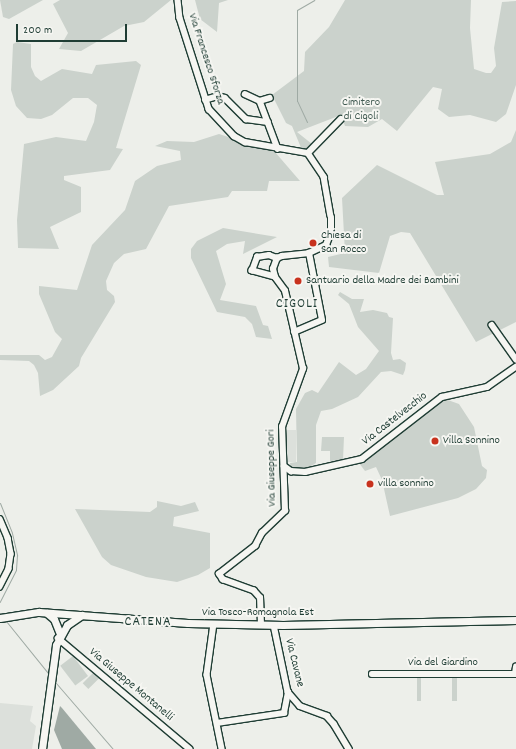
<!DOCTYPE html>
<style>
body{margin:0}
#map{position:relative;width:516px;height:749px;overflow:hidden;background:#edefea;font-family:Dekko,sans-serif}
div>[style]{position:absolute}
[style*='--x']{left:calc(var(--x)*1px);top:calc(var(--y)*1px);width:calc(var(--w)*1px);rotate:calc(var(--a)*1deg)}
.built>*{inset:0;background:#dce0db;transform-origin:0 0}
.green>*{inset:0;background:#cbd2cc;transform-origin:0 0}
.water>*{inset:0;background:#9faaa4}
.stream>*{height:1px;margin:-0.5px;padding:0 0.5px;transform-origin:0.5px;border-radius:0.5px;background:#9faaa4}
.roads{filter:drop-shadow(1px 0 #1f3d34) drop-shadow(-1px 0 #1f3d34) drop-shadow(0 1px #1f3d34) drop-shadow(0 -1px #1f3d34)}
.minor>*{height:5.5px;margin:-2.75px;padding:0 2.75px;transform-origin:2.75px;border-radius:2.75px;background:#f6f6f2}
.major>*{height:7px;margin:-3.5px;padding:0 3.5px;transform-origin:3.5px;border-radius:3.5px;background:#f6f6f2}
.dots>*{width:11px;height:11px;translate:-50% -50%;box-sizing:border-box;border:2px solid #f6f6f2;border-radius:50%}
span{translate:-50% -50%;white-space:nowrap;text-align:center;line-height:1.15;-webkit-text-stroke:4px #f6f6f2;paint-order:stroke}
.street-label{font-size:12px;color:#1f3d34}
.park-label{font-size:12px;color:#415b52}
.poi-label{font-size:12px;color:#1f3d34}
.left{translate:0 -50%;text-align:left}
.quarter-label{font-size:14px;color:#1f3d34;letter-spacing:1px}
.scale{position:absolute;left:16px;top:24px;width:111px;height:18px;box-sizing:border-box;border:2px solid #1f3d34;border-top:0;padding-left:5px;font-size:12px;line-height:14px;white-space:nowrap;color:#1f3d34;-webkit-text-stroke:3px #f6f6f2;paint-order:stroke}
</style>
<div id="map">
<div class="built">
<div style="left:283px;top:430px;width:13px;height:32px"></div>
<div style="clip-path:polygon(0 703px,33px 706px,30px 721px,36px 726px,32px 749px,0 749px)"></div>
</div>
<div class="green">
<div style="clip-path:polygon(0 0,43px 0,9px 19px,3px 17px)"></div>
<div style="clip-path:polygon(60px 0,171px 0,144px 22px,124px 26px,81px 51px,59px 49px,68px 33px,53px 4px)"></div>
<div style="clip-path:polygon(195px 0,228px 0,219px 3px,217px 32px,200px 19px)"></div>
<div style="clip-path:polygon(345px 0,471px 0,470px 28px,474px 69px,486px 73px,491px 73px,496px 66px,494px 48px,502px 2px,516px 1px,516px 85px,506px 114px,496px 122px,470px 115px,449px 117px,438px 109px,442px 89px,433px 87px,397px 131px,382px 119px,368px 127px,345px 126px,341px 115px,297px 132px,312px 144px,308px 150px,302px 150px,292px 126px,286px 123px,272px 95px,304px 71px,305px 52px,329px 27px)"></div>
<div style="clip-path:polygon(17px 42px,31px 44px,31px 67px,35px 76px,41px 81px,62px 69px,92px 74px,96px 65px,136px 61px,141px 65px,116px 148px,123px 149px,110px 170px,64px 176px,64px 180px,81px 187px,81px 212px,50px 227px,59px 249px,18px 248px,17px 220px,24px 144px,56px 137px,86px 141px,94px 122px,97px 105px,88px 98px,73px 98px,52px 115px,41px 119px,27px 118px,16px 106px,11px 90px,13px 44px)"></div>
<div style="clip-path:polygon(516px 130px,516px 322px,476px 342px,410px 233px,401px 232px,390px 236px,379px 273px,329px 267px,328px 257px,345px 253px,342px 198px,377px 165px,437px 195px,444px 195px,435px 162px,490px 154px,511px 142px)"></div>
<div style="clip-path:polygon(219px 134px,275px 152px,300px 181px,269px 181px,267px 191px,232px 191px,228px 197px,169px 206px,146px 249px,124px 254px,114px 263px,106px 281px,107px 290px,114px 296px,115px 302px,81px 358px,79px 366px,53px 390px,40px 396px,38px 373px,34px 365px,29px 361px,0 360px,0 355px,39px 355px,45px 360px,52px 357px,62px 339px,55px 332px,39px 294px,39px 286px,77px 290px,92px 245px,125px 210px,135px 181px,157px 166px,181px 160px,180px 151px,155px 146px,167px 141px,194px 142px)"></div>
<div style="clip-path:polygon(223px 228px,277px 237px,243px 254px,245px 241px,227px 244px,216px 251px,226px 284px,220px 300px,256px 306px,263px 325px,268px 326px,272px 339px,256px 337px,252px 324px,245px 317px,217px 312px,191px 258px,191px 249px,197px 241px)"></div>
<div style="clip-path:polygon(340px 292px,352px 299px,364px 299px,360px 312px,373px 310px,387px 313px,389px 317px,393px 318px,391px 353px,393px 360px,400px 359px,406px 363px,405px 370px,403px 375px,391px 371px,381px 372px,358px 397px,332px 409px,321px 411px,316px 425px,316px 463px,306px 469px,291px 468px,290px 463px,297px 462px,296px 409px,305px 393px,312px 390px,318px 393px,339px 362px,356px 375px,366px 369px,379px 351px,358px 327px,349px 304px,338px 295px)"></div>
<div style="clip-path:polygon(445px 399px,459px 404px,474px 427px,482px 466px,487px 470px,486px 478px,476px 489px,458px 498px,390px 516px,382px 480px,376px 467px,365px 471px,359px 463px,368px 459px)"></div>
<div style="clip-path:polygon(322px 437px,344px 437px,343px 460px,330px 461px,330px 451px,321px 451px)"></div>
<div style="clip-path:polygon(157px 501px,181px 506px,195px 502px,199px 511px,174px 517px,173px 526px,210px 533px,210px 568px,198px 575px,177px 582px,146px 577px,111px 565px,102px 557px,75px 509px,150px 512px,157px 507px)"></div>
<div style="left:73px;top:656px;width:25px;height:16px;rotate:53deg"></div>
<div style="left:94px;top:672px;width:8px;height:16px;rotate:45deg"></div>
<div style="left:417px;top:678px;width:4px;height:23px"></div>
<div style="left:452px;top:678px;width:5px;height:23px"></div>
</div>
<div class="water">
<div style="clip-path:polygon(60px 706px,62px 708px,96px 749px,62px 749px,54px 730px)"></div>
</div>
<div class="stream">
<div style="--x:307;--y:122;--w:23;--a:-115"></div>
<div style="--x:297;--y:101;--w:91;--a:-90"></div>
<div style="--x:297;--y:10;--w:20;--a:-30"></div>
<div style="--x:0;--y:503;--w:32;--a:68"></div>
<div style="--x:12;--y:533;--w:23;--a:77"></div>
<div style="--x:17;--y:555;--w:15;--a:94"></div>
<div style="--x:16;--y:570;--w:36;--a:117"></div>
<div style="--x:0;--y:613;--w:1;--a:90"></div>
<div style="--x:6;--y:621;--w:67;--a:51.1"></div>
<div style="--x:56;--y:683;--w:87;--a:49.2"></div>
</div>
<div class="roads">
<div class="minor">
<div style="--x:178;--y:0;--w:18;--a:84"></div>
<div style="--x:180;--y:18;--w:96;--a:72.3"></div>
<div style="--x:209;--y:109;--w:37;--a:47"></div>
<div style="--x:234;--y:136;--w:13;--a:29"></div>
<div style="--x:245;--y:142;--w:64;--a:9.9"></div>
<div style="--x:308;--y:153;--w:29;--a:56"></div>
<div style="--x:324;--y:177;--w:39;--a:80"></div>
<div style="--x:245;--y:94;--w:17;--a:25"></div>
<div style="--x:260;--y:101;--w:51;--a:69.4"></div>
<div style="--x:205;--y:100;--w:14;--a:-17"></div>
<div style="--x:218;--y:96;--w:7;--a:16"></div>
<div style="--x:225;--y:98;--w:30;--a:45"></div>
<div style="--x:246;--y:119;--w:22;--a:8"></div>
<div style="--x:260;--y:101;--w:10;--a:-17"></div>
<div style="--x:308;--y:153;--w:47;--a:-45.9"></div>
<div style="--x:275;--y:277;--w:24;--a:-165"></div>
<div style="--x:252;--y:271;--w:15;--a:-70"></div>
<div style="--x:257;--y:257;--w:12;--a:-9"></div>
<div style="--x:269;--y:255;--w:9;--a:21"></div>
<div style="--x:492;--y:325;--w:42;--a:54.8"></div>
<div style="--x:294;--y:332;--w:30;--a:-23"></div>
<div style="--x:322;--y:320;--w:68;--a:-101"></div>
<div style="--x:284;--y:466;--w:9;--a:36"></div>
<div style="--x:291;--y:471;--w:14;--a:4"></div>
<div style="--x:305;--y:472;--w:58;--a:-12.8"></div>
<div style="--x:362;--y:459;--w:101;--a:-37.8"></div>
<div style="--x:442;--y:397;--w:46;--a:-12.5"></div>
<div style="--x:487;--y:387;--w:35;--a:-35"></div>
<div style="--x:0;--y:519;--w:21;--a:67"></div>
<div style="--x:8;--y:538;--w:16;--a:79"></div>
<div style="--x:11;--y:554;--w:15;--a:98"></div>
<div style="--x:9;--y:569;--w:20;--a:117"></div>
<div style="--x:214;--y:624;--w:51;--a:97.8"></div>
<div style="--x:207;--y:675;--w:76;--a:78.5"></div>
<div style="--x:261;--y:625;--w:27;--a:-92"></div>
<div style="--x:260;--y:598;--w:9;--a:-131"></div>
<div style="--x:254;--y:591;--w:33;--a:-160"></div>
<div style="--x:223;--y:580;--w:7;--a:-124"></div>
<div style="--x:219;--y:574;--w:46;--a:-37.9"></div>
<div style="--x:255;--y:546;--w:15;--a:-62"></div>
<div style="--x:262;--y:533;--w:32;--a:-44"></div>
<div style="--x:285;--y:511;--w:84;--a:-92"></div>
<div style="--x:282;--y:427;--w:62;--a:-70.1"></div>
<div style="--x:303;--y:369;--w:80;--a:-103"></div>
<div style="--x:285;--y:291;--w:17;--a:-126"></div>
<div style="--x:275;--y:277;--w:8;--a:-104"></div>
<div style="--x:273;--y:269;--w:12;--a:-70"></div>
<div style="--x:277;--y:258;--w:5;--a:-22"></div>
<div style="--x:282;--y:256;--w:27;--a:-6"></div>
<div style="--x:309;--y:253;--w:19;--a:-25"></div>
<div style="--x:326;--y:245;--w:14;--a:-69"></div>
<div style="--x:331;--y:232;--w:14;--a:-90"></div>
<div style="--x:274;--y:625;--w:68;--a:78.2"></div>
<div style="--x:288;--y:692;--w:18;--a:49"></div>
<div style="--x:300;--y:706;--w:29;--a:20"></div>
<div style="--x:327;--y:716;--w:11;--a:49"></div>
<div style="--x:334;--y:724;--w:29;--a:59"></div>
<div style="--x:58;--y:638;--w:172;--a:40.1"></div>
<div style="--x:372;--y:674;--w:144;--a:0"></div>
<div style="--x:515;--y:674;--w:7;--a:-82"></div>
<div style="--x:217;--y:723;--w:68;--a:-8.5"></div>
<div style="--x:284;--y:713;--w:21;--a:-79"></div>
</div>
<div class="major">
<div style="--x:47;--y:613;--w:9;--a:41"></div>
<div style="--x:54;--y:619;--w:16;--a:68"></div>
<div style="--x:0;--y:618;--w:39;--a:-9"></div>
<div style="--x:39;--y:612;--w:149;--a:4.2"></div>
<div style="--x:188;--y:623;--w:95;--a:1.2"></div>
<div style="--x:283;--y:625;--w:233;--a:-1.2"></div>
<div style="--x:42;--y:749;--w:105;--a:-82.3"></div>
<div style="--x:56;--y:645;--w:23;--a:-61"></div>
<div style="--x:67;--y:625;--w:18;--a:-34"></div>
</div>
</div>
<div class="dots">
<div style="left:313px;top:243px;background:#c8321e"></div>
<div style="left:298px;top:281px;background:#c8321e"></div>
<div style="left:435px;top:441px;background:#c8321e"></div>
<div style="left:370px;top:484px;background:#c8321e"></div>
</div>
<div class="street-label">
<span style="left:206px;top:59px;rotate:72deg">Via Francesco Sforza</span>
<span style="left:395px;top:419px;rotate:-38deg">Via Castelvecchio</span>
<span style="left:272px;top:468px;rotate:-91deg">Via Giuseppe Gori</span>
<span style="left:258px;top:613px">Via Tosco-Romagnola Est</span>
<span style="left:294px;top:663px;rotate:76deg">Via Cavane</span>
<span style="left:443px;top:663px">Via del Giardino</span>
<span style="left:131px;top:685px;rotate:40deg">Via Giuseppe Montanelli</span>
</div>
<div class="park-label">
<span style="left:361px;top:110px">Cimitero<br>di Cigoli</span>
</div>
<div class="poi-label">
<span class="left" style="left:321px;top:243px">Chiesa di<br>San Rocco</span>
<span class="left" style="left:306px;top:281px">Santuario della Madre dei Bambini</span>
<span class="left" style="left:443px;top:441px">Villa Sonnino</span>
<span class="left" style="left:378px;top:484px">villa sonnino</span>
</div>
<div class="quarter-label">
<span style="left:297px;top:304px">CIGOLI</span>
<span style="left:148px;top:622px">CATENA</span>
</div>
<div class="scale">200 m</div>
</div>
